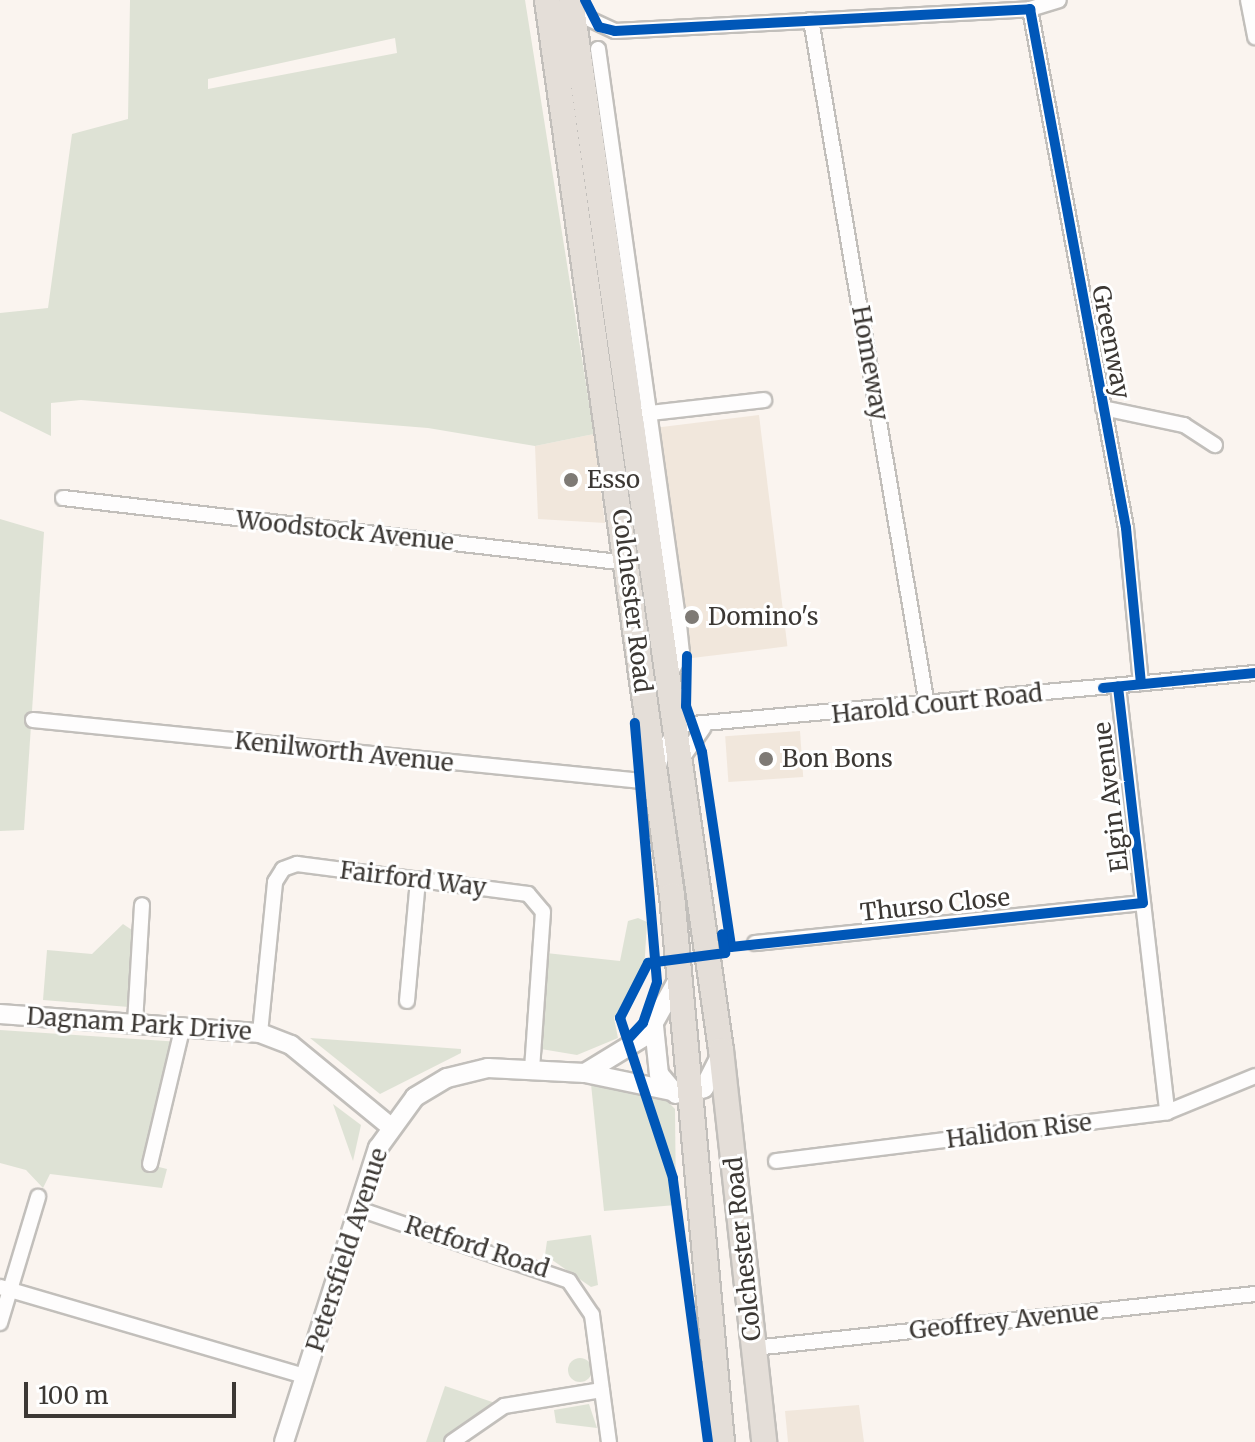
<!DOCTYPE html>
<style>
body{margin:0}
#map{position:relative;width:1255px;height:1442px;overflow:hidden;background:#faf4ef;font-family:Merriweather,serif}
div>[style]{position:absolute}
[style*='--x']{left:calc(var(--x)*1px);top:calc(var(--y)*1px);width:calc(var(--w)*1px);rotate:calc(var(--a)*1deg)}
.built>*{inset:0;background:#f1e7dc;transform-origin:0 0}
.green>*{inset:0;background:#dee2d5}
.round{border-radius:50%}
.roads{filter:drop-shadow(2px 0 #c2bfbb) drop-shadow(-2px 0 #c2bfbb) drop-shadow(0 2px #c2bfbb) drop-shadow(0 -2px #c2bfbb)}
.minor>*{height:14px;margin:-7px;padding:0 7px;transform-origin:7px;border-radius:7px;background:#fefdfd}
.tertiary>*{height:18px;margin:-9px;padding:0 9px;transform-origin:9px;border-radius:9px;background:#fefdfd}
.trunk>*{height:24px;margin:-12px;padding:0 12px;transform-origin:12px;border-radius:12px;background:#e4ded8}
.cycleway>*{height:10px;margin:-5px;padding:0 5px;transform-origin:5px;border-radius:5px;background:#0057b8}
.dots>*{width:22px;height:22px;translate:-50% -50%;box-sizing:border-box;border:4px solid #fff;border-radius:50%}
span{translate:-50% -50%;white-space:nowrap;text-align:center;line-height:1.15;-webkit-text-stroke:6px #fff;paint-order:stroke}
.street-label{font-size:24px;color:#3c3834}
.poi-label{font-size:24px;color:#3c3834}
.left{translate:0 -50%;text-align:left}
.scale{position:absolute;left:24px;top:1382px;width:212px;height:36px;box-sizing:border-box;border:4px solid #3c3834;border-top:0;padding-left:10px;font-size:24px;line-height:28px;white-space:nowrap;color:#3c3834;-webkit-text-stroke:6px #fff;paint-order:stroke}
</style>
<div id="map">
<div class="built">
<div style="left:759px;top:415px;width:233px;height:100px;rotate:83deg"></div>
<div style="clip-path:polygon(594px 434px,605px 523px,538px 519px,535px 446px)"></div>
<div style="left:800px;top:731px;width:46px;height:75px;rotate:86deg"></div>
<div style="clip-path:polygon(859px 1405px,864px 1442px,788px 1442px,785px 1411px)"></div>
</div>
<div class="green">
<div style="clip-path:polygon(evenodd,130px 0,525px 0,594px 434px,535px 446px,428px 428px,81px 400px,51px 403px,51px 436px,0 411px,0 313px,48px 308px,72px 134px,128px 119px,130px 0,395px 38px,397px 53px,208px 89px,208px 79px,395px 38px)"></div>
<div style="clip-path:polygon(0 519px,44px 532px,24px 830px,0 831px)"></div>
<div style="clip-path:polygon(638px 918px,647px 922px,644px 972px,614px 1018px,618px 1038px,577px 1055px,541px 1049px,546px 953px,620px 961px,628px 921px)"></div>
<div style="clip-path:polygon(123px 924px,135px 932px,129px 1007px,43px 1000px,47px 950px,92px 954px)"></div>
<div style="clip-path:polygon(0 1030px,181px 1042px,151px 1165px,167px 1169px,162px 1188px,50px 1174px,43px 1188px,26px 1170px,0 1163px)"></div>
<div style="clip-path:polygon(310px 1038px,461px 1049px,461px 1053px,380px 1094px)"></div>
<div style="clip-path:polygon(591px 1084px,663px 1097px,675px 1109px,676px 1205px,604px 1211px)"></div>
<div style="clip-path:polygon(333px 1104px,361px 1125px,353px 1161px)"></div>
<div style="clip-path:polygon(591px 1235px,598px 1285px,591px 1287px,545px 1255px,547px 1241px)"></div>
<div class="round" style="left:568px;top:1358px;width:24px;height:24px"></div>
<div style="clip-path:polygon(445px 1386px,504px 1406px,452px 1442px,426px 1442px)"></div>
<div style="clip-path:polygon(589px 1404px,597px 1428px,556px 1423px,554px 1410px)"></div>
</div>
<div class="roads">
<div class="minor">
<div style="--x:1248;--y:0;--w:38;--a:79"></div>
<div style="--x:1030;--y:9;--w:528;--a:79.52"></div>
<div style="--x:1126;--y:528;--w:156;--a:84.5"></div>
<div style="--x:572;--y:11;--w:47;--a:24.9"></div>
<div style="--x:615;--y:31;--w:416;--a:-3"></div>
<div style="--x:1030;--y:9;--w:30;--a:-17"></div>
<div style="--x:811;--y:20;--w:695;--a:80.39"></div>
<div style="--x:598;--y:49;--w:582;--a:82"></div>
<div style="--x:679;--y:625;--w:27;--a:84"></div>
<div style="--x:682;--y:652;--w:26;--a:119"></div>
<div style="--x:1103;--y:408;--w:83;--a:11.9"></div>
<div style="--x:1184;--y:425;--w:37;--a:33"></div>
<div style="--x:642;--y:414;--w:123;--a:-6.5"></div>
<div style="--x:63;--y:498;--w:568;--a:6.57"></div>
<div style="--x:1118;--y:686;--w:429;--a:83.4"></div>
<div style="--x:33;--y:720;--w:612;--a:5.72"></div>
<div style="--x:642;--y:781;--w:14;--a:-8"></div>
<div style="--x:656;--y:779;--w:32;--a:-77"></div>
<div style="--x:663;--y:748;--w:30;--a:-50"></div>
<div style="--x:682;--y:725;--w:575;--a:-5.19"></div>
<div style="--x:681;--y:760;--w:39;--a:-55"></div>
<div style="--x:755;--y:943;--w:390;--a:-5.9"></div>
<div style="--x:407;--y:1001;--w:122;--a:-84.8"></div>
<div style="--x:135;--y:1023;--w:118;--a:-86.6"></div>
<div style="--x:260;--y:1033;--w:152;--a:-84.3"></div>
<div style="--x:275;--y:882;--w:15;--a:-58"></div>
<div style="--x:283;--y:869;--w:15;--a:-20"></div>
<div style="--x:297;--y:864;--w:233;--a:7.4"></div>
<div style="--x:528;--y:894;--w:23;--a:50"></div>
<div style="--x:543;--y:912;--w:158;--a:94"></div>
<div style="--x:776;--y:1161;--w:394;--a:-7.1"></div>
<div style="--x:1167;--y:1112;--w:95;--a:-22.2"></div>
<div style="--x:150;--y:1164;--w:142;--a:-76.6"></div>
<div style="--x:359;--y:1209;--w:222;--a:18.9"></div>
<div style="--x:569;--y:1281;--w:41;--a:55.9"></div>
<div style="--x:592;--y:1315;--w:128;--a:82.4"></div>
<div style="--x:0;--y:1287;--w:318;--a:16.3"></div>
<div style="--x:0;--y:1323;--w:132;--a:-73.2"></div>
<div style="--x:754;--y:1348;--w:504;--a:-6.15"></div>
<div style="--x:452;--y:1442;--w:63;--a:-34.7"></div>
<div style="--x:504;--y:1406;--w:99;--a:-9.3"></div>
</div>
<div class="tertiary">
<div style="--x:0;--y:1014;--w:261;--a:4.2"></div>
<div style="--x:260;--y:1033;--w:33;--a:21"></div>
<div style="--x:291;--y:1045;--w:129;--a:39.4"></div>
<div style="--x:654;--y:1026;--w:48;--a:84.1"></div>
<div style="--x:659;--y:1074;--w:26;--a:50"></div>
<div style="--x:585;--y:1073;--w:73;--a:-31.5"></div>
<div style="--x:647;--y:1035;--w:68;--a:-60.8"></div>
<div style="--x:284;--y:1442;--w:309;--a:-72.3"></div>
<div style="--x:378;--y:1148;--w:63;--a:-54"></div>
<div style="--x:415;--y:1097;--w:37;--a:-31"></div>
<div style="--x:447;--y:1078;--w:42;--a:-13.7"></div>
<div style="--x:488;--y:1068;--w:97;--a:3"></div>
<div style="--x:585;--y:1073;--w:103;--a:11.7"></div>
<div style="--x:686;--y:1094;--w:19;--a:-18"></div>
<div style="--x:704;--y:1088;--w:35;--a:-63"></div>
</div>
<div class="trunk">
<div style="--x:547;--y:0;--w:904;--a:82.05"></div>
<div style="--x:672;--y:895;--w:549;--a:84.78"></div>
<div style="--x:571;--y:0;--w:1061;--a:81.87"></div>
<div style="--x:721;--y:1050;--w:394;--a:83.7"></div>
</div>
</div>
<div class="cycleway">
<div style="--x:585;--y:0;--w:30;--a:63"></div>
<div style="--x:599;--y:27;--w:16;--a:14"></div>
<div style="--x:615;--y:31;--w:416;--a:-3"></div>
<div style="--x:1030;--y:9;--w:528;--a:79.52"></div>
<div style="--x:1126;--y:528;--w:156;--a:84.5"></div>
<div style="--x:687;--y:656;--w:50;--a:91.1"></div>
<div style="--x:686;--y:706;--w:49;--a:70.8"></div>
<div style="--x:702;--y:752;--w:197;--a:81.5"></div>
<div style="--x:731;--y:947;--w:414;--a:-6.1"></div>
<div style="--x:1143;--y:903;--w:218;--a:-96.6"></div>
<div style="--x:1103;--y:688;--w:153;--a:-5.6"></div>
<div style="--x:628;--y:1039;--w:22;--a:-47"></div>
<div style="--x:643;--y:1023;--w:43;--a:-71.1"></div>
<div style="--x:657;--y:982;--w:260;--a:-94.9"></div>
<div style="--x:708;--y:1442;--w:266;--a:-97.6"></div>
<div style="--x:673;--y:1178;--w:169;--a:-108.3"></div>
<div style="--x:620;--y:1018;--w:62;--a:-63"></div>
<div style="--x:648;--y:963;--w:78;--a:-7.4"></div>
<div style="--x:725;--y:953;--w:19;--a:-99"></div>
</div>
<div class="dots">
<div style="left:571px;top:480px;background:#7e7a75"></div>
<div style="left:692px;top:617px;background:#7e7a75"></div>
<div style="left:766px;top:759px;background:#7e7a75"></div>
</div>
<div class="street-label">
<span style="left:1111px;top:342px;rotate:79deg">Greenway</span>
<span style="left:870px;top:363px;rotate:80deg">Homeway</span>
<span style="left:345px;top:531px;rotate:6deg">Woodstock Avenue</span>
<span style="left:632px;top:601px;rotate:83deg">Colchester Road</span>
<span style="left:937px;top:704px;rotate:-6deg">Harold Court Road</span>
<span style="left:344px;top:752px;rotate:6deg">Kenilworth Avenue</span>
<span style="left:1111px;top:797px;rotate:-97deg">Elgin Avenue</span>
<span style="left:413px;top:879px;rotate:7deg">Fairford Way</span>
<span style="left:935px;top:905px;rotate:-6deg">Thurso Close</span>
<span style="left:139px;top:1024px;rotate:4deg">Dagnam Park Drive</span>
<span style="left:1019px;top:1131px;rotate:-7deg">Halidon Rise</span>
<span style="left:477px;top:1247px;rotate:18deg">Retford Road</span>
<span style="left:743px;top:1249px;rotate:-96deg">Colchester Road</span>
<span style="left:347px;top:1250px;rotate:-72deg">Petersfield Avenue</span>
<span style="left:1004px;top:1321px;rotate:-6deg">Geoffrey Avenue</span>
</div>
<div class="poi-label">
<span class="left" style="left:587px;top:480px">Esso</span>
<span class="left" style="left:708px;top:617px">Domino's</span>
<span class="left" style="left:782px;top:759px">Bon Bons</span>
</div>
<div class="scale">100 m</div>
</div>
